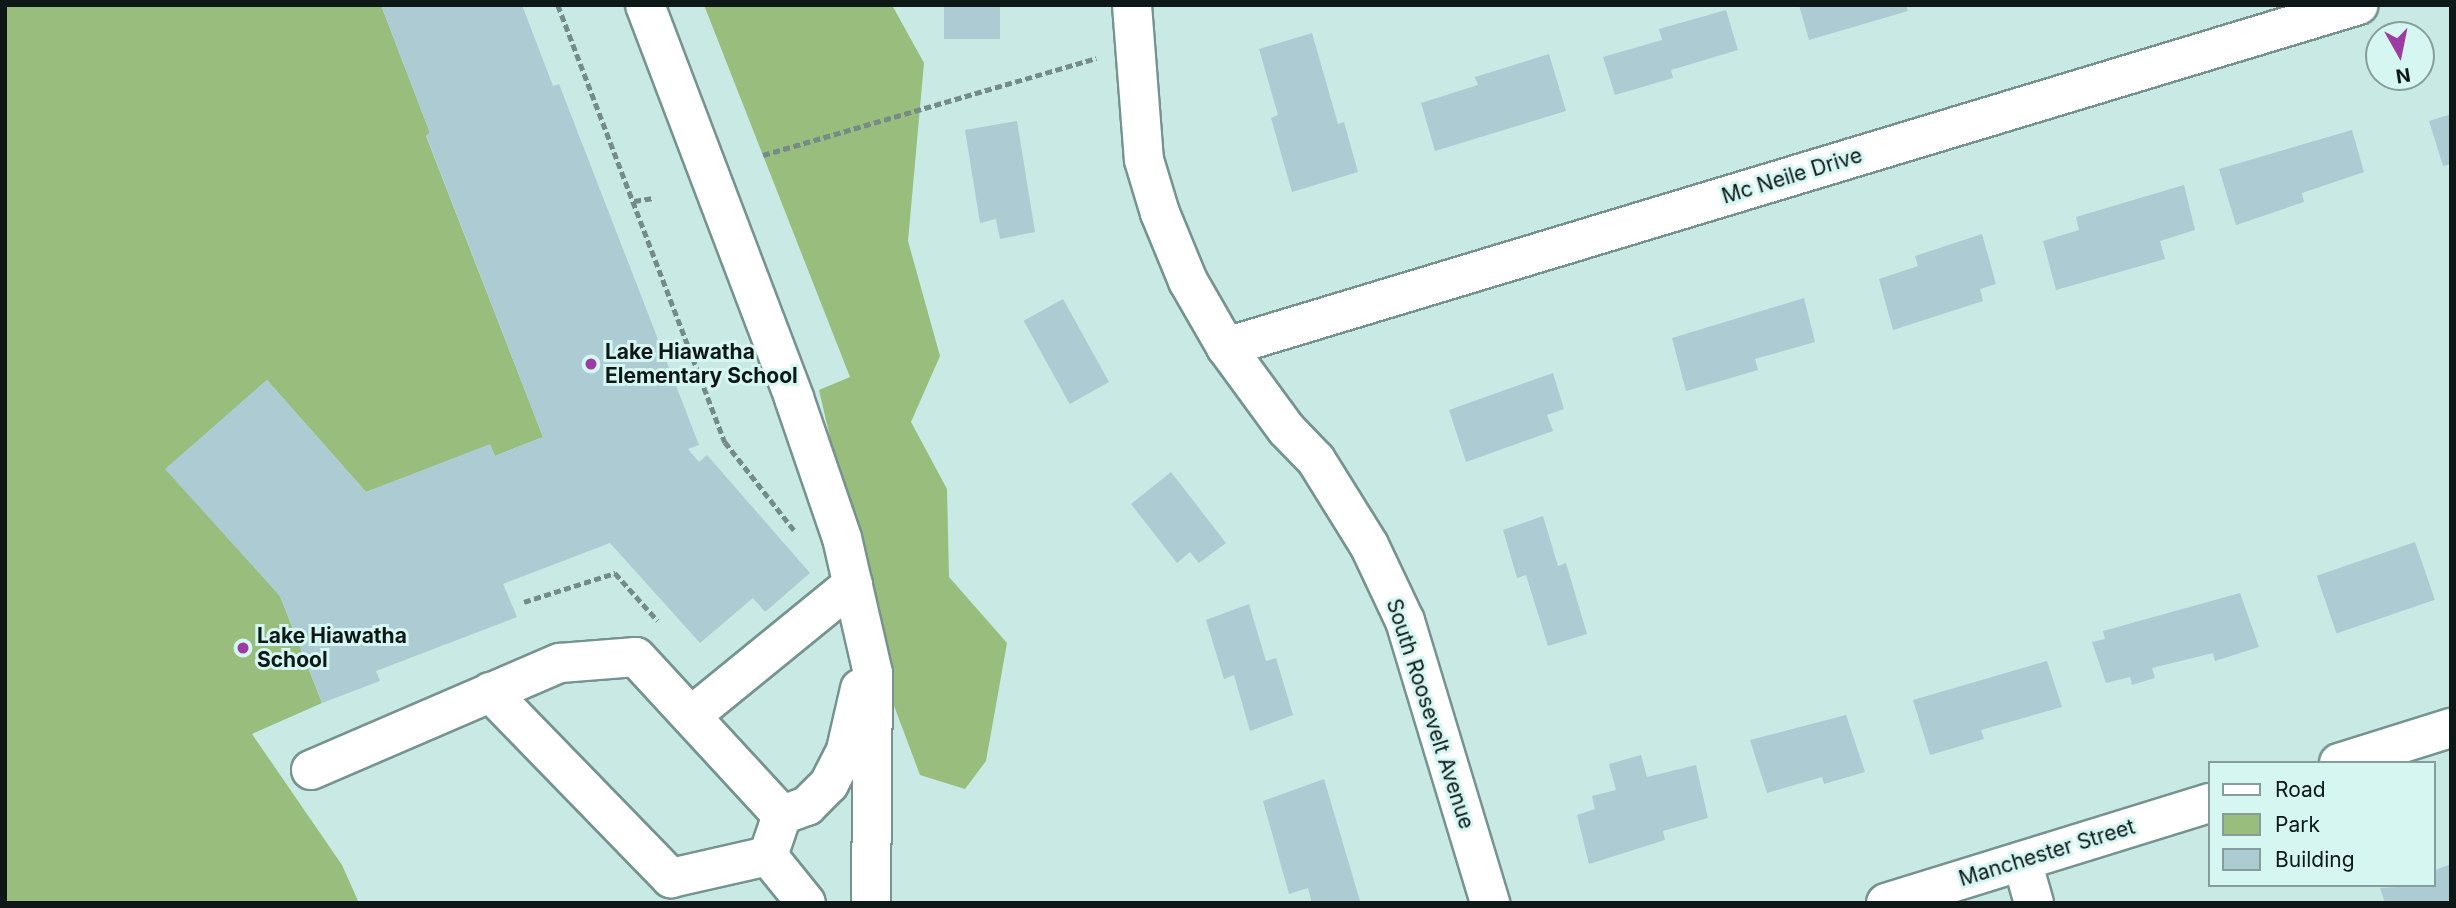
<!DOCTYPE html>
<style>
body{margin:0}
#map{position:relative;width:2456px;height:908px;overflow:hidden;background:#c9e9e5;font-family:Inter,sans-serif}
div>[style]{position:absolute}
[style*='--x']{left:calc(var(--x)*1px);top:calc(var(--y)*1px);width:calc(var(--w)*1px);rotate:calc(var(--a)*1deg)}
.green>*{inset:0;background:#98bd7d}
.building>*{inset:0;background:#adcbd2;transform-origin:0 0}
.path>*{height:4.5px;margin-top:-2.25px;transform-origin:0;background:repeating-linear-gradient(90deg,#748b88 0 7px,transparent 0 10.5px)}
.roads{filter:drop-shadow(2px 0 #769390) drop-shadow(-2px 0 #769390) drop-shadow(0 2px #769390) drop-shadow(0 -2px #769390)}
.minor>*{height:38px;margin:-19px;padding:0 19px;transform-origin:19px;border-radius:19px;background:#fff}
.dots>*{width:19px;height:19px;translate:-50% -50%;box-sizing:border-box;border:4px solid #d6f6f2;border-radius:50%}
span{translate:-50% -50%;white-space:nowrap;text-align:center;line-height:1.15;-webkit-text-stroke:6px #d6f6f2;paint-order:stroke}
.street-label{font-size:21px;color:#0d1817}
.poi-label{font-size:21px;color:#0d1817;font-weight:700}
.left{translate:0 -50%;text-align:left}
.frame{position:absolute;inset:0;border:7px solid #0d1817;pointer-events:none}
.legend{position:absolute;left:2208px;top:761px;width:228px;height:126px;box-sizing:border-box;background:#d6f6f2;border:2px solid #869d9a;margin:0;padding:9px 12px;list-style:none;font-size:21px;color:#0d1817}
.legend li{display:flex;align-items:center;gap:14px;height:35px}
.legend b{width:35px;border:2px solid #869d9a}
.north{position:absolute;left:2365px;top:21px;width:70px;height:70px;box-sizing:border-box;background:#d6f6f2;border:2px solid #869d9a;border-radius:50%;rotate:171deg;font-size:19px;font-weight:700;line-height:28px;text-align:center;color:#0d1817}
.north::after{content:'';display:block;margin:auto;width:24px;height:32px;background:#9c3ba2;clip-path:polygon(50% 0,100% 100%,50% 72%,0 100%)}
</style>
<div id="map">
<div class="green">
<div style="clip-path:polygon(5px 5px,381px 5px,430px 133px,426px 136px,543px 437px,495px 456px,490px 445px,366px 492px,267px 380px,166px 469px,280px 596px,322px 703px,252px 734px,342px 865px,359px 903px,5px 903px)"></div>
<div style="clip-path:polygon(704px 5px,892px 5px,924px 63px,908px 241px,940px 356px,911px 422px,947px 489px,949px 577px,1007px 643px,986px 761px,965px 789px,920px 775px,890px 695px,819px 390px,850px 377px)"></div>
</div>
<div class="building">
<div style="clip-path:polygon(381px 5px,522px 5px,553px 86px,559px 84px,699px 445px,688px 449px,699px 462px,707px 455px,810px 573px,765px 612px,753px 598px,700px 643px,610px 543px,503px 584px,517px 617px,376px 671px,380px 681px,322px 703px,280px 596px,165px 469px,267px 380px,366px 492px,490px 444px,495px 456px,543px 437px,426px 135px,430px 133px)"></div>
<div style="left:944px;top:5px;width:56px;height:34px"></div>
<div style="clip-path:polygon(1799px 5px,1906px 5px,1908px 11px,1809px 40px)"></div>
<div style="clip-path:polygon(1726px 10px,1738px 50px,1671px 70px,1673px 78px,1615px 95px,1603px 57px,1662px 40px,1659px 29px)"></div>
<div style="clip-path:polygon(1312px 33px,1338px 124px,1344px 122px,1358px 172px,1292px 192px,1271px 118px,1278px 115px,1259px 49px)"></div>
<div style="clip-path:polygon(1549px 54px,1566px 111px,1435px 151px,1421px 103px,1478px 85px,1475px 77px)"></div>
<div style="clip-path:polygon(2451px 114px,2451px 164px,2443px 166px,2429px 121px)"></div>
<div style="clip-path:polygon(1017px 121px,1035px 232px,1000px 239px,996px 219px,980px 223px,965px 130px)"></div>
<div style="clip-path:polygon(2352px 130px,2364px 172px,2302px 193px,2304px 202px,2236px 225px,2219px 169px)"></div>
<div style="clip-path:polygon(2184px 185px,2195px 230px,2160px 241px,2165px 259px,2056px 290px,2043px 241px,2079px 230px,2076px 217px)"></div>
<div style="clip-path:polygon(1982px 234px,1996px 284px,1980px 289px,1983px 301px,1893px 330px,1879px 279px,1918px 266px,1915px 256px)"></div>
<div style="clip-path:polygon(1804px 298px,1815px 342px,1755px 359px,1758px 370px,1686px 391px,1672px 338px)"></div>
<div style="left:1063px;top:299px;width:95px;height:45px;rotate:61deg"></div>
<div style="clip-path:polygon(1553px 373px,1564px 409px,1547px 415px,1553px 431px,1466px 462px,1449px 410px)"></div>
<div style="clip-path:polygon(1171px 472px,1226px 543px,1199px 563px,1190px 552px,1177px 563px,1131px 504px)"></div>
<div style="clip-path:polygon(1543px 516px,1558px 566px,1566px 563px,1587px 634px,1548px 646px,1526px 575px,1517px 578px,1503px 530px)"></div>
<div style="left:2415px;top:542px;width:61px;height:104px;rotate:71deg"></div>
<div style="clip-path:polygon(2240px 593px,2259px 647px,2215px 661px,2213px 653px,2152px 668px,2155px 678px,2132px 685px,2130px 677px,2106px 683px,2092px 642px,2105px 639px,2103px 631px)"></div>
<div style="clip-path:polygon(1249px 604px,1266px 661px,1276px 658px,1293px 715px,1250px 731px,1234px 675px,1224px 679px,1206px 620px)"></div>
<div style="clip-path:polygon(2047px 661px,2062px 707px,1981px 730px,1984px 739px,1930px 755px,1913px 700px)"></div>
<div style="clip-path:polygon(1846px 715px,1865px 772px,1824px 784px,1822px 777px,1767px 793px,1750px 740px)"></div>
<div style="clip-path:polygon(1641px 755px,1647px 777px,1696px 765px,1708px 818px,1663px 831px,1665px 840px,1589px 864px,1577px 815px,1595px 809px,1592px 796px,1616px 790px,1609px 764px)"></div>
<div style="clip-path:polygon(1324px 779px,1360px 901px,1355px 903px,1312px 903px,1308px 888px,1289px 894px,1263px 801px)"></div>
<div style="clip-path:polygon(2451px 864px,2451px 903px,2385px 903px,2380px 888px,2433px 885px,2433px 871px)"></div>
</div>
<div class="path">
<div style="--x:558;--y:5;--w:468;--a:69.1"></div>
<div style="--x:725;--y:442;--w:112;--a:51.9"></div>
<div style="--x:763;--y:155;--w:347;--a:-16.2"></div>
<div style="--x:634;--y:201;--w:18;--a:-9"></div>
<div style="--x:524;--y:602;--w:96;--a:-17.7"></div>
<div style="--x:615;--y:573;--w:64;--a:48.1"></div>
</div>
<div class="roads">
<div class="minor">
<div style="--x:645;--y:5;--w:420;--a:69.2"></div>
<div style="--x:794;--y:398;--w:148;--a:71.1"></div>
<div style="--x:842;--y:538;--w:139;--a:77.1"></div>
<div style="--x:873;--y:673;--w:230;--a:90.5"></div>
<div style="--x:1132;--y:5;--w:155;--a:85.6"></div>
<div style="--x:1144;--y:160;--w:55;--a:73.2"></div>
<div style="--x:1160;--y:213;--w:74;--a:67.6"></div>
<div style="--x:1188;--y:281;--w:76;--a:60.1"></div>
<div style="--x:1226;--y:347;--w:102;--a:53.8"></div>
<div style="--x:1286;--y:429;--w:43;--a:45.9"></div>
<div style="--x:1316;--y:460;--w:100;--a:58.1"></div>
<div style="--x:1369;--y:545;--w:84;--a:64.7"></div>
<div style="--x:1405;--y:621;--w:295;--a:73.2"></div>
<div style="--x:1226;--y:347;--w:1183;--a:-16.8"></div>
<div style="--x:490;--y:692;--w:260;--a:45.8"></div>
<div style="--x:671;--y:878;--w:99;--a:-12.8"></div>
<div style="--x:691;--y:716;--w:209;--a:-39.2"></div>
<div style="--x:2339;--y:763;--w:117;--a:-17.4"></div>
<div style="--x:311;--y:770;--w:271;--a:-23.3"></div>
<div style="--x:560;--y:663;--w:76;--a:-4.5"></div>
<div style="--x:636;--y:657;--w:215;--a:47.3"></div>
<div style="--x:782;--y:815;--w:43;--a:108.9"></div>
<div style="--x:782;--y:815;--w:27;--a:-20"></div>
<div style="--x:807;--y:806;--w:31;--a:-45"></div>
<div style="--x:829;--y:784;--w:38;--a:-63"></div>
<div style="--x:846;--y:750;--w:63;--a:-77.1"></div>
<div style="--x:768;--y:856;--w:60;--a:51"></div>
<div style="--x:2022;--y:861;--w:44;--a:74.1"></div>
<div style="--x:1886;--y:903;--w:338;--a:-17.2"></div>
</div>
</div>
<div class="dots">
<div style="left:591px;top:364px;background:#9c3ba2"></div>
<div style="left:243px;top:648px;background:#9c3ba2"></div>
</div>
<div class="street-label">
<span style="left:1792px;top:176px;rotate:-17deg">Mc Neile Drive</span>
<span style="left:1430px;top:714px;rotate:72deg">South Roosevelt Avenue</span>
<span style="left:2047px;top:853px;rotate:-17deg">Manchester Street</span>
</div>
<div class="poi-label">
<span class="left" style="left:605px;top:364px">Lake Hiawatha<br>Elementary School</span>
<span class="left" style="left:257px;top:648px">Lake Hiawatha<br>School</span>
</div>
<div class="frame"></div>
<ul class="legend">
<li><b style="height:9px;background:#fff"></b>Road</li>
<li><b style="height:19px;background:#98bd7d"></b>Park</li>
<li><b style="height:19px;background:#adcbd2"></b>Building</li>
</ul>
<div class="north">N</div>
</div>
